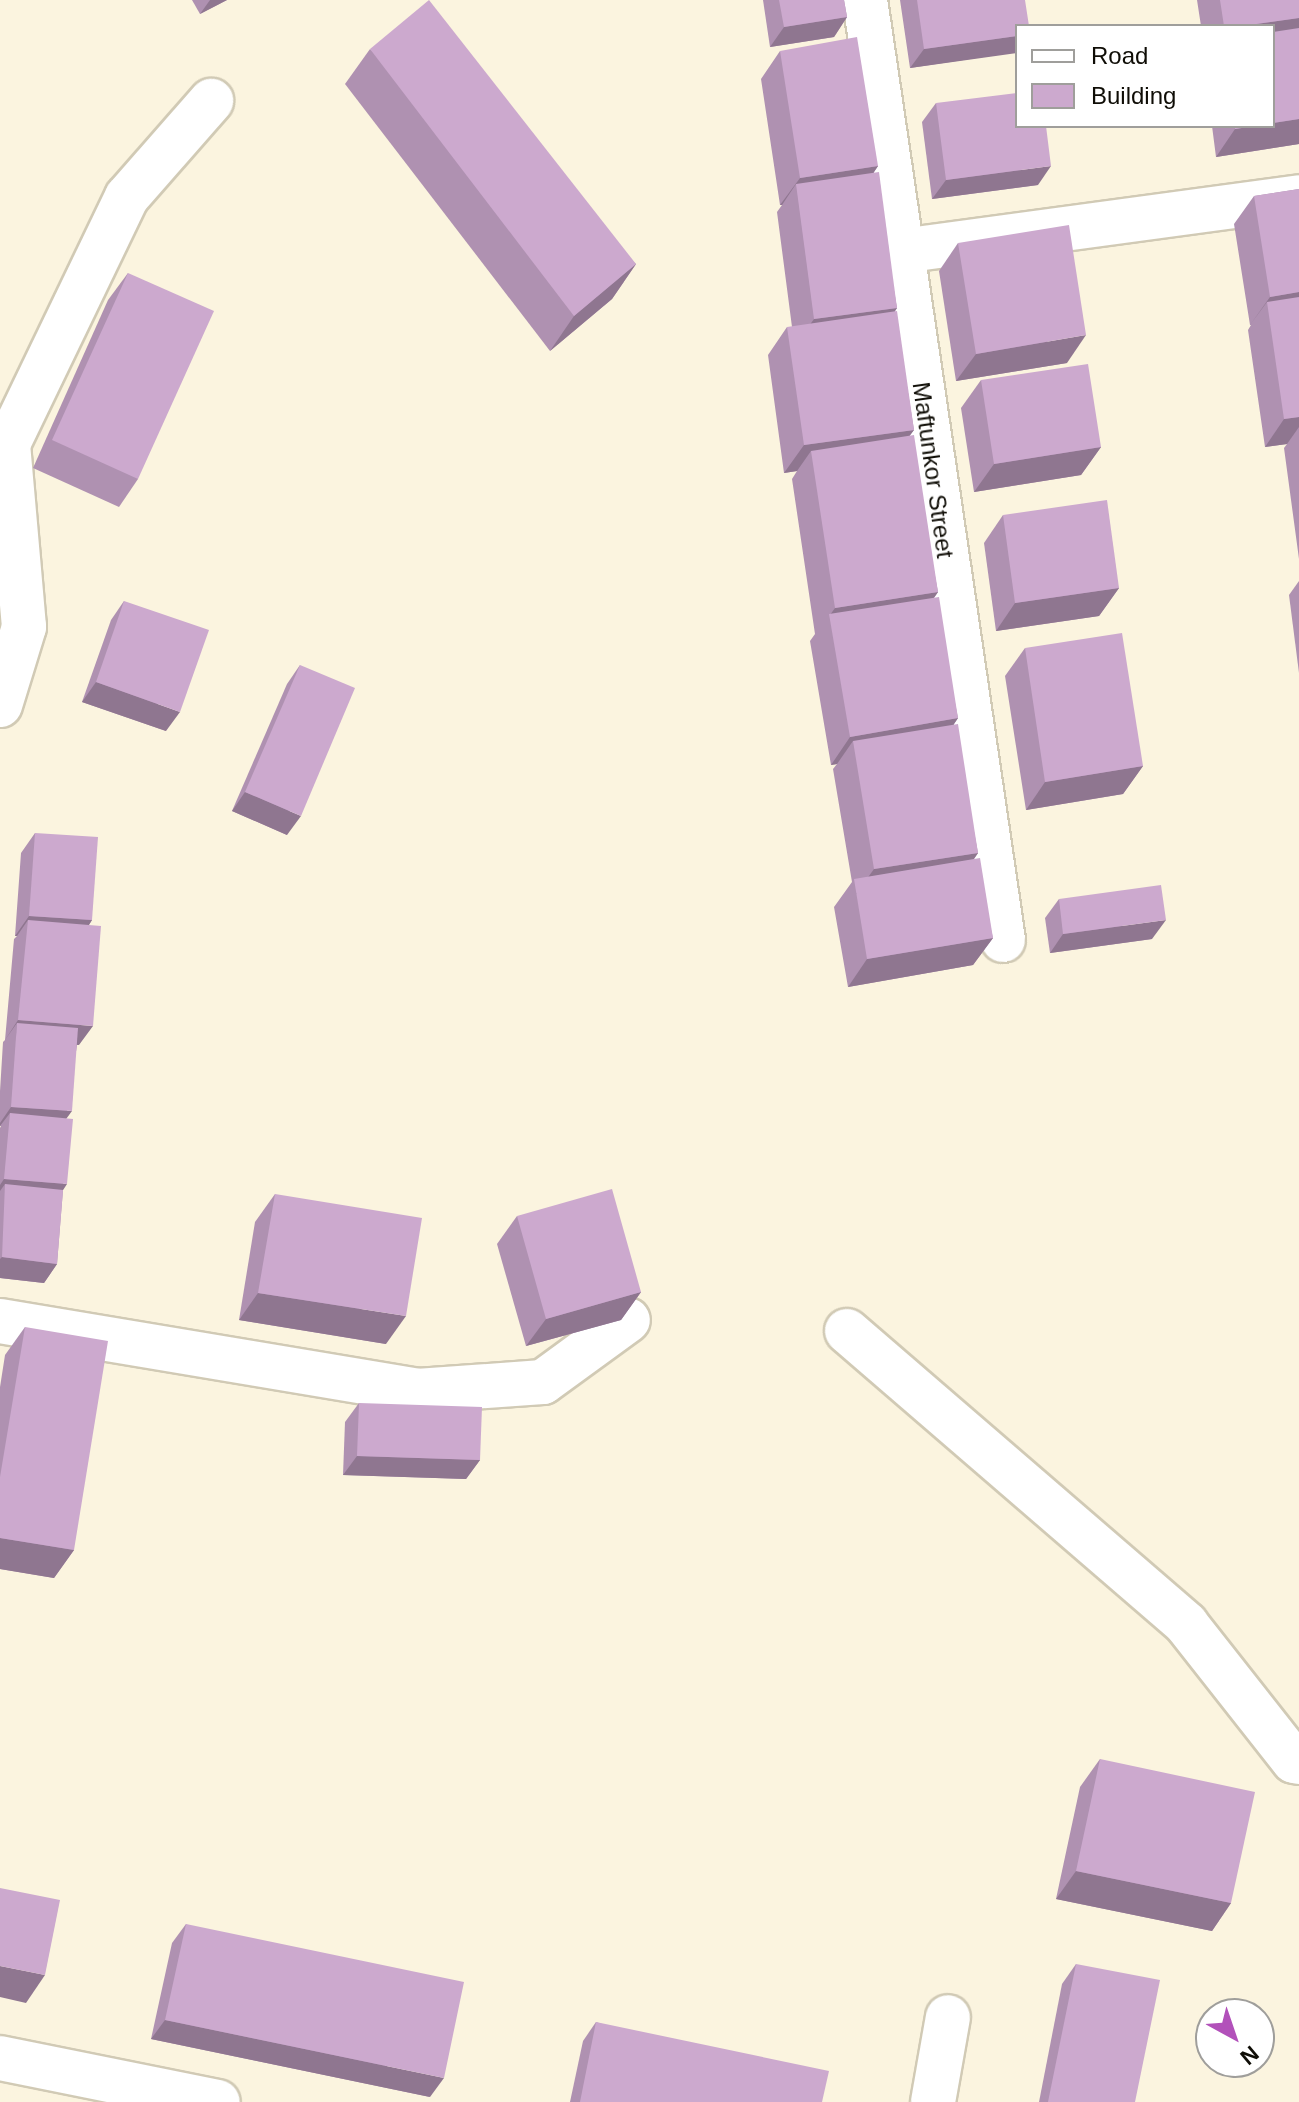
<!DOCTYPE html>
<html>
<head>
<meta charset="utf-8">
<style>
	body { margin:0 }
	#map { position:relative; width:1299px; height:2102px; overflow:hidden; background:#fbf4df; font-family:Helvetica,sans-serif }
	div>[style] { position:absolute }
	.roads { filter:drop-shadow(2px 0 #d1cab5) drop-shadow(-2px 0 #d1cab5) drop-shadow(0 2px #d1cab5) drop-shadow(0 -2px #d1cab5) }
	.minor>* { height:44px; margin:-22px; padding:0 22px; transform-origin:22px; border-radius:22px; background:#fff }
	.wall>* { inset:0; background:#af91b1 }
	.shaded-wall>* { inset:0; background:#8f7690 }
	.building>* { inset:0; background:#cca9ce }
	span { translate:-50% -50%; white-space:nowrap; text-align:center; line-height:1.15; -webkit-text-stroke:7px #fff; paint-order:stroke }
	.street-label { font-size:24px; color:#0f0d06 }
	.legend { position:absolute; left:1015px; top:24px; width:260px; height:104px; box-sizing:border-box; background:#fff; border:2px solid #9f9e9b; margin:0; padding:10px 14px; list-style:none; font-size:24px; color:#0f0d06 }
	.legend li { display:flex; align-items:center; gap:16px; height:40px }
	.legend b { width:40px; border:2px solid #9f9e9b }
	.north { position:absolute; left:1195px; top:1998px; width:80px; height:80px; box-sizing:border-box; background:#fff; border:2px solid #9f9e9b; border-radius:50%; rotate:140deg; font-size:22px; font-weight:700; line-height:32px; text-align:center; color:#0f0d06 }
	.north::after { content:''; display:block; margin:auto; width:28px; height:36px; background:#b251ba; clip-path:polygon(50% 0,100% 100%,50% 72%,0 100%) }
</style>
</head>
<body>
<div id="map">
	<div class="roads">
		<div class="minor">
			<i style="left:865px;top:0;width:950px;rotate:81.65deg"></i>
			<i style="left:901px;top:251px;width:402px;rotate:-7.7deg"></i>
			<i style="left:0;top:705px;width:82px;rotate:-72.9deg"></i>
			<i style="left:24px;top:627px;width:184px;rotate:-95deg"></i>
			<i style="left:8px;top:444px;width:274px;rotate:-64.3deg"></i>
			<i style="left:127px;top:197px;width:128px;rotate:-48.8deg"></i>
			<i style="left:0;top:1321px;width:423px;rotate:9.5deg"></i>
			<i style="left:417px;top:1391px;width:126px;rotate:-4.1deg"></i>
			<i style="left:543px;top:1382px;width:105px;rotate:-36.1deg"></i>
			<i style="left:847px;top:1331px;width:448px;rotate:40.8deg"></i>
			<i style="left:1186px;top:1624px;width:174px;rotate:51.8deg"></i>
			<i style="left:1294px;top:1761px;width:5px;rotate:11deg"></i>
			<i style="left:0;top:2058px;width:222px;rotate:11.4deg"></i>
			<i style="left:933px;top:2102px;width:86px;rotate:-80deg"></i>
		</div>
	</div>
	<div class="wall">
		<i style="clip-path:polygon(192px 0,227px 0,200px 14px)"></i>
		<i style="clip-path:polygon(763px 0,844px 0,847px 17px,834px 37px,770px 47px)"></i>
		<i style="clip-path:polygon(900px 0,1025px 0,1017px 26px,1017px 52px,910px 68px)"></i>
		<i style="clip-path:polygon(1197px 0,1299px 0,1299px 144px,1216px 157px,1212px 126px,1273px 126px,1273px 26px,1201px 26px)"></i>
		<i style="clip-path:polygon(370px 49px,636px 264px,612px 299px,550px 351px,345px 84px)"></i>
		<i style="clip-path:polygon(780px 51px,878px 166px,874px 172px,897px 308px,895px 311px,914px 430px,909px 436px,938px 592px,934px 598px,958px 718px,954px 724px,978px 853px,974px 859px,993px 938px,973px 965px,848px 987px,834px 907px,852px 882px,833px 769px,837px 764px,831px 765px,810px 641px,815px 634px,792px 479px,797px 471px,784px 473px,768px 355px,787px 327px,792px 327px,777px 212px,782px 205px,780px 205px,761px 79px)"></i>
		<i style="clip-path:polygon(936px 103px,1038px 185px,932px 199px,922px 122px)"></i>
		<i style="clip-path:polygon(1299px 189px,1299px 559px,1284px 448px,1287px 444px,1265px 447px,1248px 330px,1251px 325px,1250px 325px,1234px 224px,1254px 196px)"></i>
		<i style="clip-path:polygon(958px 243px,1067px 363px,956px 381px,939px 271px)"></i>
		<i style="clip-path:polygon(128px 273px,138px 479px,119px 507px,33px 468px,108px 300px)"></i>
		<i style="clip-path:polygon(981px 380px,1101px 447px,1081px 475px,974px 492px,961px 408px)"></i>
		<i style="clip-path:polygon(1003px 515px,1119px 588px,1099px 616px,996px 631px,984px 543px)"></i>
		<i style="clip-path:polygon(1299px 581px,1299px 673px,1289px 595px)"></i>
		<i style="clip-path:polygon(124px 601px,166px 731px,82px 702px,111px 620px)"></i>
		<i style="clip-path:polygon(1025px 648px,1143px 766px,1123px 794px,1026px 810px,1005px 676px)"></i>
		<i style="clip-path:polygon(300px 665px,287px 835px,232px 811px,287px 684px)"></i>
		<i style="clip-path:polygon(35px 833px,92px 920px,89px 925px,79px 1045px,77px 1045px,66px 1118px,63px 1190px,57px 1264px,44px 1283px,0 1278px,0 1128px,1px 1126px,0 1126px,0 1091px,3px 1042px,5px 1040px,14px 939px,17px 936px,15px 936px,21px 853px)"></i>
		<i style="clip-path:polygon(1059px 899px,1152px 939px,1050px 953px,1045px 918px)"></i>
		<i style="clip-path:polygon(275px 1194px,386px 1344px,239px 1320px,255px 1222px)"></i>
		<i style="clip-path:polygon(517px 1216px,641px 1292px,621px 1320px,526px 1346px,497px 1244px)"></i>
		<i style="clip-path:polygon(25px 1327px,74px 1550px,54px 1578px,0 1569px,0 1387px,5px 1355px)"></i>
		<i style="clip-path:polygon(359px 1403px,480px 1460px,466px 1479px,343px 1475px,345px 1422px)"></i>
		<i style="clip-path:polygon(1100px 1759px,1231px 1903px,1212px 1931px,1056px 1899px,1080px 1787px)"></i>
		<i style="clip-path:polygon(186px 1924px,430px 2097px,151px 2039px,172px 1943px)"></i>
		<i style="clip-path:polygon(1076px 1964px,1135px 2102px,1039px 2102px,1062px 1984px)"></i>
		<i style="clip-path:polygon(596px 2022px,822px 2102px,570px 2102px,583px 2041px)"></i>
	</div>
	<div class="shaded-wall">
		<i style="clip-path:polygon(210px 0,227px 0,200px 14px)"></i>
		<i style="clip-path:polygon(847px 17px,834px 37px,770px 47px,784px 27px)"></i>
		<i style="clip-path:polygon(1299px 18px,1299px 43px,1273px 46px,1273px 26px,1242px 26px)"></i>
		<i style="clip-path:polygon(1017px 36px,1017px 53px,910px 68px,924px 49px)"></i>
		<i style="clip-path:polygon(1299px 119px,1299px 144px,1216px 157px,1235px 129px,1255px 126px,1273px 126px,1273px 123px)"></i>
		<i style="clip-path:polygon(878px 166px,859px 194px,796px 184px,782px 205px,780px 205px,800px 178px)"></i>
		<i style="clip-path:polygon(1051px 166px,1038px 185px,932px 199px,946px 180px)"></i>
		<i style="clip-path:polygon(636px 264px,612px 299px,550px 351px,574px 316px)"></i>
		<i style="clip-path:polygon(1299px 292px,1299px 317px,1267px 302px,1250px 325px,1270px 297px)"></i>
		<i style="clip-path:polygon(897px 308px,878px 336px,794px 347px,814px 319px)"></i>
		<i style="clip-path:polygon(1086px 335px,1067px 363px,956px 381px,976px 354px)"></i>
		<i style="clip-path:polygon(1299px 417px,1299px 427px,1287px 444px,1265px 447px,1284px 419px)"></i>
		<i style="clip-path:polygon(914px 430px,894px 457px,811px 451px,797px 471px,784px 473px,804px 445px)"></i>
		<i style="clip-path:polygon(1101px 447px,1081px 475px,974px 492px,994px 464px)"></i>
		<i style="clip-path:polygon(1119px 588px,1099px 616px,996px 631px,1015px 603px)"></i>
		<i style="clip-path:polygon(938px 592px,918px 620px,830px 615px,835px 608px)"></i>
		<i style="clip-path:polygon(96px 682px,180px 712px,166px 731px,82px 702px)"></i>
		<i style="clip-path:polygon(958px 718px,939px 746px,853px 741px,837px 764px,831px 765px,850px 737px)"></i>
		<i style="clip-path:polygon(1143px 766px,1123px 794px,1026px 810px,1045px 782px)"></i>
		<i style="clip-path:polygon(245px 792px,301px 816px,287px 835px,232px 811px)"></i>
		<i style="clip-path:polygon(978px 853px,959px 880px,856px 894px,874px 869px)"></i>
		<i style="clip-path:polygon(29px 916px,92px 920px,79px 940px,28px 920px,17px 936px,15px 936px)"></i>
		<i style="clip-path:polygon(1166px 920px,1152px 939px,1050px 953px,1063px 934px)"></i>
		<i style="clip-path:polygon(993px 938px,973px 965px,848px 987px,867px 959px)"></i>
		<i style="clip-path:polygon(18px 1020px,93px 1026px,79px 1045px,16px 1040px,17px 1023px,5px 1040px)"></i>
		<i style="clip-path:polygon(11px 1107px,72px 1111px,58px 1130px,10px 1113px,0 1126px,0 1123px)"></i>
		<i style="clip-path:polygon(4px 1179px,67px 1184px,54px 1204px,5px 1184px,0 1191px,0 1185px)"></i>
		<i style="clip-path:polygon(2px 1257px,57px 1264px,44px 1283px,0 1278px,0 1259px)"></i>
		<i style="clip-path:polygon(641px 1292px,621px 1320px,526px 1346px,546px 1319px)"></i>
		<i style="clip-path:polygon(258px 1293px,406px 1316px,386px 1344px,239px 1320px)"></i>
		<i style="clip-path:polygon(357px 1456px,480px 1460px,466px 1479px,343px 1475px)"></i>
		<i style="clip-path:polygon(0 1538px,74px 1550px,54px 1578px,0 1569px)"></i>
		<i style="clip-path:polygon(1076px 1871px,1231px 1903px,1212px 1931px,1056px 1899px)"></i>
		<i style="clip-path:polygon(0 1966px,45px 1975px,26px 2003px,0 1997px)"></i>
		<i style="clip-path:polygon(165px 2020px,444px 2078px,430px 2097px,151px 2039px)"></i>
	</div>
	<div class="building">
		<i style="clip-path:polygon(429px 0,636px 264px,574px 316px,370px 49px)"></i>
		<i style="clip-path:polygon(779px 0,844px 0,847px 17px,784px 27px)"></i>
		<i style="clip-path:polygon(917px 0,1025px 0,1029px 26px,1017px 26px,1017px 36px,924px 49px)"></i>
		<i style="clip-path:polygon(1220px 0,1299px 0,1299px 18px,1242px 26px,1224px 26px)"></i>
		<i style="clip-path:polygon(1299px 28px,1299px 119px,1273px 123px,1273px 32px)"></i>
		<i style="clip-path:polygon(857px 37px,878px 166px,800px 178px,780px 51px)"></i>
		<i style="clip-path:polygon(1017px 93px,1017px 126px,1046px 126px,1051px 166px,946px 180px,936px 103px)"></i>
		<i style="clip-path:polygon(1235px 126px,1255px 126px,1235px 129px)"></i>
		<i style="clip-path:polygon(879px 172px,897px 308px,814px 319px,796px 184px)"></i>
		<i style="clip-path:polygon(1299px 189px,1299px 292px,1270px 297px,1254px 196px)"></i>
		<i style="clip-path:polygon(1069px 225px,1086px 335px,976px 354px,958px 243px)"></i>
		<i style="clip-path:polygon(128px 273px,214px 311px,138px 479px,52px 440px)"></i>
		<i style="clip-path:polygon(1299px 297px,1299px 417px,1284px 419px,1267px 302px)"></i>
		<i style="clip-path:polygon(897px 311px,914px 430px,804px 445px,787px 327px)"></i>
		<i style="clip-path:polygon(1088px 364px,1101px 447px,994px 464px,981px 380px)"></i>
		<i style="clip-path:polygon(914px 435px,938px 592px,835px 608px,811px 451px)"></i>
		<i style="clip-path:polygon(1107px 500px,1119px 588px,1015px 603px,1003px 515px)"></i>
		<i style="clip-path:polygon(939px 597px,958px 718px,850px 737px,829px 614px)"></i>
		<i style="clip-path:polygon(124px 601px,209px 630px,180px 712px,96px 682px)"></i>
		<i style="clip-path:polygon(1122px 633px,1143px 766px,1045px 782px,1025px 648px)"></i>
		<i style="clip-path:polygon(300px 665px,355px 688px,301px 816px,245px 792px)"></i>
		<i style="clip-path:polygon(958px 724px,978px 853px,874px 869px,853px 741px)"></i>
		<i style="clip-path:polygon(35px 833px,98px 837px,92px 920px,29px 916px)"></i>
		<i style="clip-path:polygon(980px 858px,993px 938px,867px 959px,854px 879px)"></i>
		<i style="clip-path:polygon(1161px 885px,1166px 920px,1063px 934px,1059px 899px)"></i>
		<i style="clip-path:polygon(28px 920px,101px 926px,93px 1026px,18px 1020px)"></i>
		<i style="clip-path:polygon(17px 1023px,78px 1028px,72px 1111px,11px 1107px)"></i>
		<i style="clip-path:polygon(10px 1113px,73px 1119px,67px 1184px,4px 1179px)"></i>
		<i style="clip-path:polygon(5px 1184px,63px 1190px,57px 1264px,2px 1257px)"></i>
		<i style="clip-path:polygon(612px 1189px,641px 1292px,546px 1319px,517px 1216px)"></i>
		<i style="clip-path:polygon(275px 1194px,422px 1218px,406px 1316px,258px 1293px)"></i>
		<i style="clip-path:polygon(25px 1327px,108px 1341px,74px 1550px,0 1538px,0 1477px)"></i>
		<i style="clip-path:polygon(359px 1403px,482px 1407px,480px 1460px,357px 1456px)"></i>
		<i style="clip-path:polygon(1100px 1759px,1255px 1792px,1231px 1903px,1076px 1871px)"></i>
		<i style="clip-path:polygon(0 1888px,60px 1900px,45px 1975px,0 1966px)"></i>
		<i style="clip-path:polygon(186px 1924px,464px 1982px,444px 2078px,165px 2020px)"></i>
		<i style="clip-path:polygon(1076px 1964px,1160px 1980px,1135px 2102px,1048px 2102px)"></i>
		<i style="clip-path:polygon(596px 2022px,829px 2071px,822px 2102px,580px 2102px)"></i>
	</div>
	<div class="street-label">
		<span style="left:933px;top:470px;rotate:82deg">Maftunkor Street</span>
	</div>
	<ul class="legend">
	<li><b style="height:10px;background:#fff"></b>Road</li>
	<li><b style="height:22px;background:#cca9ce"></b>Building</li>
	</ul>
	<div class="north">N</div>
</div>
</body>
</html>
